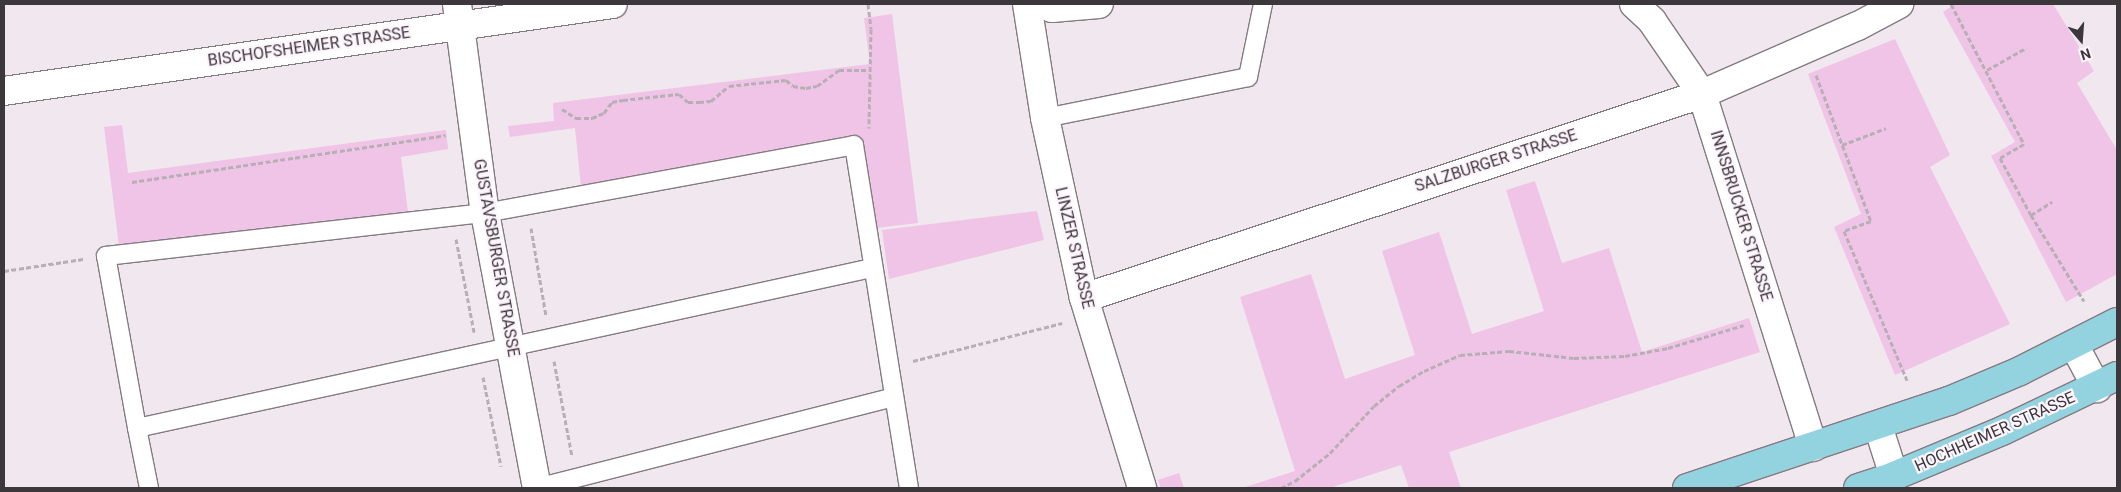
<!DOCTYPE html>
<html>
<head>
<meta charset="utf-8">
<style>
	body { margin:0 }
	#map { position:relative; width:2121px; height:492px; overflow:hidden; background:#f1e7ee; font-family:Roboto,sans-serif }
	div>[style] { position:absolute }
	.green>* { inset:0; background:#f0c4e6 }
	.path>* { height:3px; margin-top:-1.5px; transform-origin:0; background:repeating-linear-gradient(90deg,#b7afb5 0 5px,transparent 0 7.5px) }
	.roads { filter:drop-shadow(1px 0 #847b81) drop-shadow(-1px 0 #847b81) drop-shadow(0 1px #847b81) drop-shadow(0 -1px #847b81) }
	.service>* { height:18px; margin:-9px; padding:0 9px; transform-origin:9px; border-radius:9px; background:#fff }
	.minor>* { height:28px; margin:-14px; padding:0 14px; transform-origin:14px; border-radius:14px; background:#fff }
	.primary>* { height:28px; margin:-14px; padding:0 14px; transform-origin:14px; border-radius:14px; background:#93d3e0 }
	span { translate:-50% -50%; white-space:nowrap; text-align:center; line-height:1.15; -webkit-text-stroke:4.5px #fef4fc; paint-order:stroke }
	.street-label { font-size:16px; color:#3b373a }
	.frame { position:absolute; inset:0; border:5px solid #3b373a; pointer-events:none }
	.north { position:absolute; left:2056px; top:15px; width:50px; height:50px; -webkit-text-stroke:4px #fef4fc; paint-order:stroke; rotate:162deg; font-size:14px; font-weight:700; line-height:20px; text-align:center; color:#3b373a }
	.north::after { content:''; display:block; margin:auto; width:18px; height:22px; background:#3b373a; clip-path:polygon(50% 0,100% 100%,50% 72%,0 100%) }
</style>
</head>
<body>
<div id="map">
	<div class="green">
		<i style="clip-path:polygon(1955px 4px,2053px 4px,2094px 71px,2077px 83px,2117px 150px,2117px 274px,2066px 302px,1991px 156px,2015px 142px,1943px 12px)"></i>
		<i style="clip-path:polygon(892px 14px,918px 223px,868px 229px,856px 140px,705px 164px,581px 187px,575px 128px,510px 137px,508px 126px,554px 121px,553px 103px,870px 64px,864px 18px)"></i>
		<i style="clip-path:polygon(1895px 39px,1950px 155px,1930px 167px,2010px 324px,1895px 375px,1834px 227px,1861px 214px,1808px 74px)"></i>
		<i style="clip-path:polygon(122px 125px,128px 173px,446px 130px,448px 149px,401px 157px,408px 212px,119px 246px,104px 127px)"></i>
		<i style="clip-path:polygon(1535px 181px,1562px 263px,1609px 248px,1642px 352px,1749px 318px,1760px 352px,1449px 452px,1461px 488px,1409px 488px,1401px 465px,1330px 488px,1242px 488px,1295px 471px,1240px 297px,1311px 274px,1345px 379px,1415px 355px,1382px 251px,1439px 232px,1472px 334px,1544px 311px,1506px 190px)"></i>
		<i style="clip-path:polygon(1037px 211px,1044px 240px,889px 279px,882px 230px)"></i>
		<i style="clip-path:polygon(1179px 473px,1184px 488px,1161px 488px,1158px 480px)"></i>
	</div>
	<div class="path">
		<i style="left:868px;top:4px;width:25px;rotate:83deg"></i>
		<i style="left:871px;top:29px;width:99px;rotate:91.2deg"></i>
		<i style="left:1951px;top:4px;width:158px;rotate:62.5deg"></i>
		<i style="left:2024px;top:144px;width:28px;rotate:150deg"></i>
		<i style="left:2000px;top:158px;width:65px;rotate:61.5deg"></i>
		<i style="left:2031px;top:215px;width:101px;rotate:58.4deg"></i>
		<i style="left:1987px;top:70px;width:45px;rotate:-29.4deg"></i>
		<i style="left:1816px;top:75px;width:156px;rotate:69.4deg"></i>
		<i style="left:1871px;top:221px;width:29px;rotate:160deg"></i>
		<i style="left:1844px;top:231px;width:162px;rotate:67.1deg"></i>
		<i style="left:562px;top:109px;width:17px;rotate:33deg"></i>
		<i style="left:576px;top:118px;width:16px"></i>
		<i style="left:592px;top:118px;width:13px;rotate:-23deg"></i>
		<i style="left:604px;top:113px;width:14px;rotate:-54deg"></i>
		<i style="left:612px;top:102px;width:11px;rotate:-10deg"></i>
		<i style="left:623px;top:100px;width:56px;rotate:-6.1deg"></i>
		<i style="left:679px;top:94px;width:12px;rotate:42deg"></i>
		<i style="left:688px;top:102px;width:11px"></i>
		<i style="left:699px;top:102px;width:12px;rotate:-5deg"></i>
		<i style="left:711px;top:101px;width:23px;rotate:-40deg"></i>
		<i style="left:729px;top:86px;width:57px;rotate:-6deg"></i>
		<i style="left:786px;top:80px;width:9px;rotate:41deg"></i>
		<i style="left:793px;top:86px;width:13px;rotate:9deg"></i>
		<i style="left:806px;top:88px;width:11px;rotate:-10deg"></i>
		<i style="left:817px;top:86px;width:27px;rotate:-36deg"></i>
		<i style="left:839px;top:70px;width:32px"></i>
		<i style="left:1842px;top:145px;width:47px;rotate:-21.1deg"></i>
		<i style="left:132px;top:182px;width:317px;rotate:-8.5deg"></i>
		<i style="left:2031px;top:215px;width:25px;rotate:-32deg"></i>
		<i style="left:531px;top:228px;width:89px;rotate:80.3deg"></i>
		<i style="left:456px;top:239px;width:95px;rotate:79deg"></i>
		<i style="left:4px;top:271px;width:80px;rotate:-8.6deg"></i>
		<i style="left:554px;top:361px;width:97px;rotate:79.3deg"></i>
		<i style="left:913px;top:361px;width:154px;rotate:-14.3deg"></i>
		<i style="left:483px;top:377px;width:91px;rotate:78.6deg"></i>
		<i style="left:1281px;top:488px;width:16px;rotate:-27deg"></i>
		<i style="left:1295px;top:481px;width:45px;rotate:-38.7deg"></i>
		<i style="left:1330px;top:453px;width:64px;rotate:-46.9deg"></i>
		<i style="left:1374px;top:406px;width:32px;rotate:-39deg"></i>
		<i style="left:1399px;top:386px;width:29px;rotate:-31deg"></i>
		<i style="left:1424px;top:371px;width:39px;rotate:-24deg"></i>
		<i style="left:1460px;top:355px;width:49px;rotate:-4.7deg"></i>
		<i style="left:1509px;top:351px;width:65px;rotate:6.1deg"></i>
		<i style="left:1574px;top:358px;width:51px;rotate:-2.2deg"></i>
		<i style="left:1625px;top:356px;width:44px;rotate:-10.5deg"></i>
		<i style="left:1668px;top:348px;width:79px;rotate:-16.8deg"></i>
	</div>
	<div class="roads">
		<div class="service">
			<i style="left:1045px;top:118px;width:207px;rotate:-11.4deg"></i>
			<i style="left:1248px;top:77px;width:75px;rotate:-78.4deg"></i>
			<i style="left:137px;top:428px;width:175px;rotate:-100.2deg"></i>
			<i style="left:106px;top:256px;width:381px;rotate:-6.5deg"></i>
			<i style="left:485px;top:213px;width:375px;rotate:-10.4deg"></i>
			<i style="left:854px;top:145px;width:347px;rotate:80.9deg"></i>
			<i style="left:149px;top:488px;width:61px;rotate:-101.3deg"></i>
			<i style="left:137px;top:428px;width:752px;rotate:-12.28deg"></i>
			<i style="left:537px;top:488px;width:368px;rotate:-14.3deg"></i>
		</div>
		<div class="minor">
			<i style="left:457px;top:4px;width:211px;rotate:82.4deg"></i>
			<i style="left:485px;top:213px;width:280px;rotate:79.3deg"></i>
			<i style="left:1027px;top:4px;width:115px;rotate:81deg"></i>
			<i style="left:1045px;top:118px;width:184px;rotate:77.8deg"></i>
			<i style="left:1084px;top:298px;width:199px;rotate:73deg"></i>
			<i style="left:1040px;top:4px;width:13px;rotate:18deg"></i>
			<i style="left:1052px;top:8px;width:47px;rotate:-4.9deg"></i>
			<i style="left:1634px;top:4px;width:25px;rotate:43deg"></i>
			<i style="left:1652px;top:21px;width:88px;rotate:55.6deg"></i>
			<i style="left:1702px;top:94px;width:370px;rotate:72.5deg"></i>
			<i style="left:4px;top:91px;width:615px;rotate:-8.13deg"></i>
			<i style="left:1084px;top:298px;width:651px;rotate:-18.27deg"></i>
			<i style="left:1702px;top:94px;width:170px;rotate:-23.6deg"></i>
			<i style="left:1858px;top:26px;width:47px;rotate:-28.2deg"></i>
			<i style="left:2074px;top:345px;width:49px;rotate:61.9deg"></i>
			<i style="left:1878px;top:426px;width:52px;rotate:72.3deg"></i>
		</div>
		<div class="primary">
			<i style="left:1687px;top:488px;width:276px;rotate:-18.4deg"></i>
			<i style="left:1949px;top:401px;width:77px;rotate:-22.9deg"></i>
			<i style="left:2020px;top:371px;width:109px;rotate:-26.8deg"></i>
			<i style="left:1858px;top:488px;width:38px;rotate:-18deg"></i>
			<i style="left:1894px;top:476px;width:117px;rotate:-22.6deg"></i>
			<i style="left:2002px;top:431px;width:127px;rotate:-25.6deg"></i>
		</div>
	</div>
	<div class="street-label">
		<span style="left:309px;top:47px;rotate:-8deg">BISCHOFSHEIMER STRASSE</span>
		<span style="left:1496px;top:161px;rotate:-18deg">SALZBURGER STRASSE</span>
		<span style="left:1741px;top:216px;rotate:73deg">INNSBRUCKER STRASSE</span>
		<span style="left:1074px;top:248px;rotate:77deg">LINZER STRASSE</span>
		<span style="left:496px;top:258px;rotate:80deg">GUSTAVSBURGER STRASSE</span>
		<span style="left:1995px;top:432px;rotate:-24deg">HOCHHEIMER STRASSE</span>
	</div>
	<div class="frame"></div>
	<div class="north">N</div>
</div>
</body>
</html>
